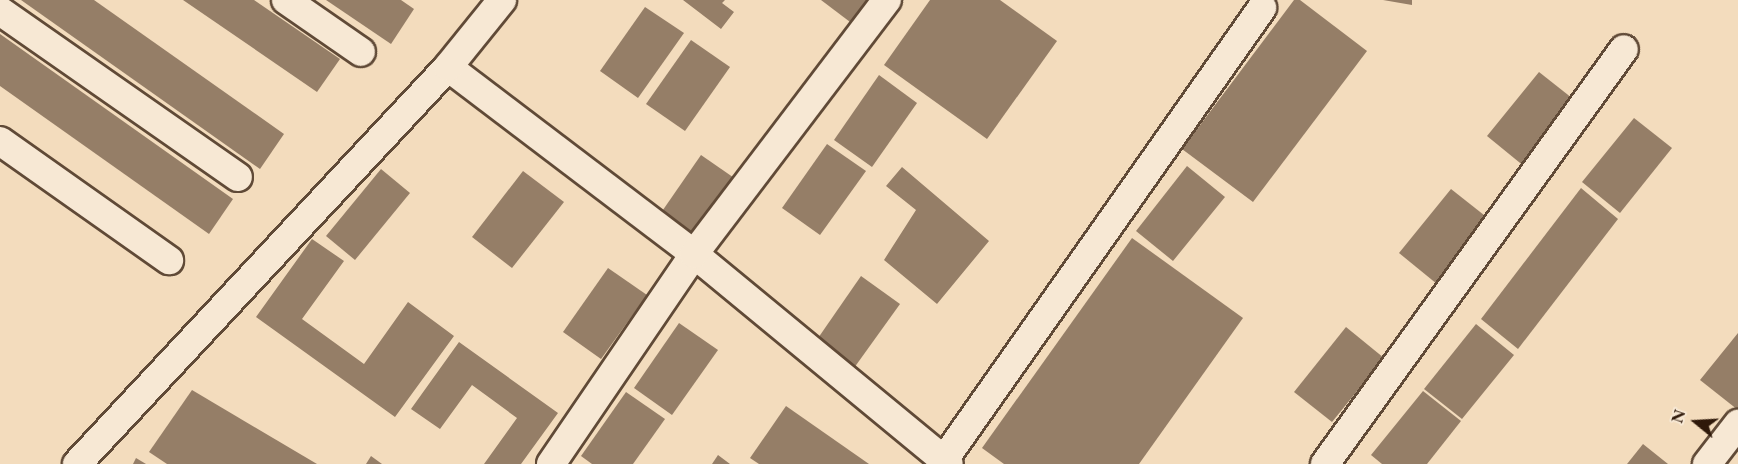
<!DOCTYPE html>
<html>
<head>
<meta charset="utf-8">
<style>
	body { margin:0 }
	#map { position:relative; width:1738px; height:464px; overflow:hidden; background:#f3dcbd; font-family:"EB Garamond",serif }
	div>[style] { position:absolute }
	.building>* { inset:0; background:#957e67 }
	.roads { filter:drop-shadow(2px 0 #604a37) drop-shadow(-2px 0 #604a37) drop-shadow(0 2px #604a37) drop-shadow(0 -2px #604a37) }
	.minor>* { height:28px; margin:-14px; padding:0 14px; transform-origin:14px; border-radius:14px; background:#f7e8d4 }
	span { translate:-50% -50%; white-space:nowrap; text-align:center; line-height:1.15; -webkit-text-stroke:4.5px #f7e8d4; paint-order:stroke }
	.north { position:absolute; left:1666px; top:392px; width:60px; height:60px; -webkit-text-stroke:4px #f7e8d4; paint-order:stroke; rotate:288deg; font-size:16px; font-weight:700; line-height:24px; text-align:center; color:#2f190a }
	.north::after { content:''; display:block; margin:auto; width:21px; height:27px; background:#2f190a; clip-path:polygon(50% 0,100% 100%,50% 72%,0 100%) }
</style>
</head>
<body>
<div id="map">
	<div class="building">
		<i style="clip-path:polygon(21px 0,94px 0,284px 134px,260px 169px)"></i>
		<i style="clip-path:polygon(183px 0,254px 0,340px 59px,317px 92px)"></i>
		<i style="clip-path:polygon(326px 0,401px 0,414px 9px,391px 44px)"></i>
		<i style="clip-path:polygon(683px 0,725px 0,722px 3px,734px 12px,721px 29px)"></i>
		<i style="clip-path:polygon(821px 0,879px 0,858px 28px)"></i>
		<i style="clip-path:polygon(930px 0,1000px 0,1057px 41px,987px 139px,884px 65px)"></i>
		<i style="clip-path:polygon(1294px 0,1300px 0,1367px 51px,1253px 202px,1182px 149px)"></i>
		<i style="clip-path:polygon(1383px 0,1412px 0,1412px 5px)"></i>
		<i style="clip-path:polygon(645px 7px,684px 33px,638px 98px,600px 71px)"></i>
		<i style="clip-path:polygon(0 34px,233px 199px,209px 234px,0 86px)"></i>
		<i style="clip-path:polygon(691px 40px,730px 67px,685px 131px,646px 104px)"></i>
		<i style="clip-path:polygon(1539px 72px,1577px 102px,1525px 167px,1487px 136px)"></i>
		<i style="clip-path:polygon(879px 75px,917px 103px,872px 167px,834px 140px)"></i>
		<i style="clip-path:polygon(1634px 118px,1672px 148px,1620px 213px,1582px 182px)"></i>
		<i style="clip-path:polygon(827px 144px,866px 171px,820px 235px,782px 208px)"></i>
		<i style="clip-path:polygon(701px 155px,740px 182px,694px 247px,656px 220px)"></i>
		<i style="clip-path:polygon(1187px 166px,1225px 197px,1173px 261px,1136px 231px)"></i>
		<i style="clip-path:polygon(902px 167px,989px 241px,937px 304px,884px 260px,916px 210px,886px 186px)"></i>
		<i style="clip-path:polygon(381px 169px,410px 193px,355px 260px,326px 236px)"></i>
		<i style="clip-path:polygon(523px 171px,564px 202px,512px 268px,472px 237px)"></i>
		<i style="clip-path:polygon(1581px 188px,1618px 219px,1518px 349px,1481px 319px)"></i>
		<i style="clip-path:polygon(1451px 189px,1489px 219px,1437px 284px,1399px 253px)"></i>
		<i style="clip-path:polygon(1132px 238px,1243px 318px,1139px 464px,1004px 464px,982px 448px)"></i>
		<i style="clip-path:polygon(312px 239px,344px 261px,302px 319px,364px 364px,408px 302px,454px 336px,395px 417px,256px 317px)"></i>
		<i style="clip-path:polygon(608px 268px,647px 295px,601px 359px,563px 332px)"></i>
		<i style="clip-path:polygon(861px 276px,900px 304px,854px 368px,816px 341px)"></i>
		<i style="clip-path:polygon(679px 323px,718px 350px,672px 415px,634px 388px)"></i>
		<i style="clip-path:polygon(1476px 324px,1514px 355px,1462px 419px,1424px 389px)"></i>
		<i style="clip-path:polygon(1346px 327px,1384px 358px,1332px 422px,1294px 392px)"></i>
		<i style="clip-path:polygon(1738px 333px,1738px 410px,1700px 380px)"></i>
		<i style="clip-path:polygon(459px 342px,558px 413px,521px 464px,484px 464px,517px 418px,472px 385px,440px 429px,411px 409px)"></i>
		<i style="clip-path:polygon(192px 390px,317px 464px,167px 464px,149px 452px)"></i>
		<i style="clip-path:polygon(1423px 391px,1461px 421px,1427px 464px,1382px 464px,1371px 455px)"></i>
		<i style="clip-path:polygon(626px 392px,665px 419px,633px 464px,592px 464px,581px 456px)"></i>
		<i style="clip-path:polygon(786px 406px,869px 464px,759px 464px,750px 458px)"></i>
		<i style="clip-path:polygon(1643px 444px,1668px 464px,1627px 464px)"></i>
		<i style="clip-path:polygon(718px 455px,730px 464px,712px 464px)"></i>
		<i style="clip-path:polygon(371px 456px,382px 464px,366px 464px)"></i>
		<i style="clip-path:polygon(136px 458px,146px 464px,133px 464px)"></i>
	</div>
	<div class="roads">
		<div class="minor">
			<i style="left:286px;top:0;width:91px;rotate:34.7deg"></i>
			<i style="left:0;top:11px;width:290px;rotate:34.9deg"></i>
			<i style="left:448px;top:67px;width:309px;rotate:37.2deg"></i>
			<i style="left:694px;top:254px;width:330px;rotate:39.5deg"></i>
			<i style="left:0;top:141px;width:207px;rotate:35.2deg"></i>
			<i style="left:77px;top:464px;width:543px;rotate:-46.94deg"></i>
			<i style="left:448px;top:67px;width:86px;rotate:-51.1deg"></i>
			<i style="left:551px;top:464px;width:254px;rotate:-55.7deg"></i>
			<i style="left:694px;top:254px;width:319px;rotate:-52.8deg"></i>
			<i style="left:941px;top:464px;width:558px;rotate:-54.86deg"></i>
			<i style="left:1325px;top:464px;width:511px;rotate:-54.23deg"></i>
			<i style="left:1707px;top:464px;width:51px;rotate:-52.2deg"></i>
		</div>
	</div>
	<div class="north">N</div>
</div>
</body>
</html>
